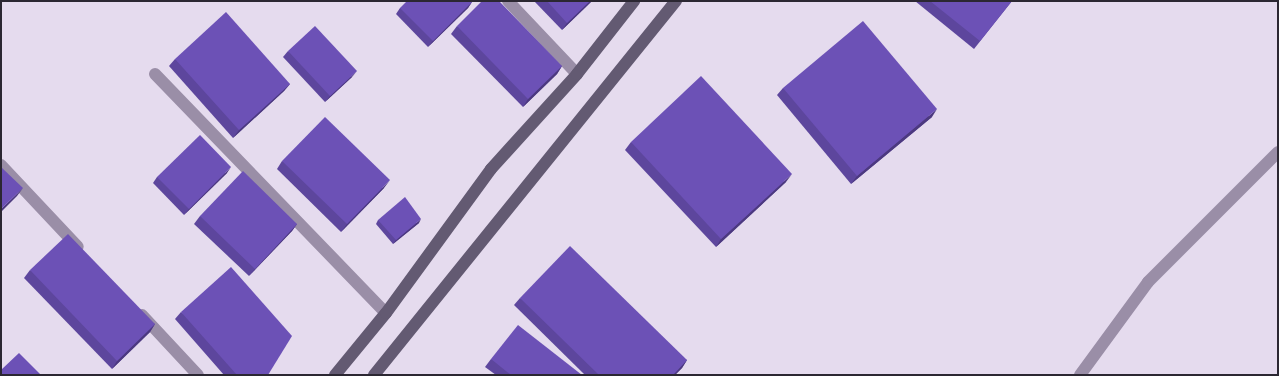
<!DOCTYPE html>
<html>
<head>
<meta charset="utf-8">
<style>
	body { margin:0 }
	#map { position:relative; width:1279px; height:376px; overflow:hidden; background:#e5dbee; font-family:"Nunito Sans",sans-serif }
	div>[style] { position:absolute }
	.minor>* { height:12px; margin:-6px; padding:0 6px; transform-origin:6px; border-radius:6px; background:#9a8ea7 }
	.major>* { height:12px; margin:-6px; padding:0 6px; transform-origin:6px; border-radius:6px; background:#635a72 }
	.wall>* { inset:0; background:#5d469d }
	.shaded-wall>* { inset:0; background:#4c397f }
	.building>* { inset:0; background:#6c51b6 }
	span { translate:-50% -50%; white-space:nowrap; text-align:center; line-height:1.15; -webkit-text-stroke:5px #efe6f6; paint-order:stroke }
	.frame { position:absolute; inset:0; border:2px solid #2b2732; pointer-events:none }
</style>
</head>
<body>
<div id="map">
	<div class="minor">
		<i style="left:508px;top:1px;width:100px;rotate:46.6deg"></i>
		<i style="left:155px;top:74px;width:332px;rotate:46deg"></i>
		<i style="left:1px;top:165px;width:112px;rotate:46.8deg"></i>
		<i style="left:142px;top:315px;width:82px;rotate:47deg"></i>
		<i style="left:1080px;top:375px;width:115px;rotate:-53.8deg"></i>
		<i style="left:1148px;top:282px;width:184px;rotate:-45deg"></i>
	</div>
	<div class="major">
		<i style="left:335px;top:375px;width:80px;rotate:-50.6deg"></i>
		<i style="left:386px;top:313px;width:178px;rotate:-53.9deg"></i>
		<i style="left:491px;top:169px;width:128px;rotate:-47.8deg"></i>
		<i style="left:577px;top:74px;width:93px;rotate:-52deg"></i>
		<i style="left:374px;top:375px;width:481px;rotate:-51.1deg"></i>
	</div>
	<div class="wall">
		<i style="clip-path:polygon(534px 1px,592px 1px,562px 30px)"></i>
		<i style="clip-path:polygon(915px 1px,1012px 1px,974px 49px)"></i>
		<i style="clip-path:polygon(472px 2px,468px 8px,428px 47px,396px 14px,400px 8px)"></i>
		<i style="clip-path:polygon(457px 26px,562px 66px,557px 74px,523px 107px,451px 34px)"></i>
		<i style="clip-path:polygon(288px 51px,352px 77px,325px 102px,283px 57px)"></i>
		<i style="clip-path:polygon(175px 59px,290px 84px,284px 91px,233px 138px,169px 66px)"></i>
		<i style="clip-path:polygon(783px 88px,932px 117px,851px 184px,777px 95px)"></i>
		<i style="clip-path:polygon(631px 142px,786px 182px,716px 247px,625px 150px)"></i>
		<i style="clip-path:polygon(282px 161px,384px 188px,341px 232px,277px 169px)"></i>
		<i style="clip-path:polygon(227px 173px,184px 215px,153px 183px,157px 177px)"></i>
		<i style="clip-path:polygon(200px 216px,297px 224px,292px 231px,249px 276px,194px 224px)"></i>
		<i style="clip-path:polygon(378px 220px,419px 223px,393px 244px,376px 224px)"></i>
		<i style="clip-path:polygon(30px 270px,155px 324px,150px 332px,112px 369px,24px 278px)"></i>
		<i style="clip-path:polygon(520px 298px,687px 360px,682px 368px,675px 375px,585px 375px,514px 305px)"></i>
		<i style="clip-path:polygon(181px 312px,268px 375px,224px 375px,175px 319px)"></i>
		<i style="clip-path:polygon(491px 359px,582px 375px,496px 375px,485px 367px)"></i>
	</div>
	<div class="shaded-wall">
		<i style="clip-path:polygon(590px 1px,592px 1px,562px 30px,567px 23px)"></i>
		<i style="clip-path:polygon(472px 2px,468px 8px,428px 47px,433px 41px)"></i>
		<i style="clip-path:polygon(562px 66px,557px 74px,523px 107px,528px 99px)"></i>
		<i style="clip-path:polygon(357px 71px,352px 77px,325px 102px,330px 96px)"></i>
		<i style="clip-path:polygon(290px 84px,284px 91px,233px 138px,239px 130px)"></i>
		<i style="clip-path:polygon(937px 109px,932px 117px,851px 184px,857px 176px)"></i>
		<i style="clip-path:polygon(231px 167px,227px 173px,184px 215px,189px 209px)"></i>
		<i style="clip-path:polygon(792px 174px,786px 182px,716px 247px,721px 239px)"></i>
		<i style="clip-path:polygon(390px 180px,384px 188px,341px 232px,347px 224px)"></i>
		<i style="clip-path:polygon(23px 188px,17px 196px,1px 212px,1px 209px)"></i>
		<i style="clip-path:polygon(421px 219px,419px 223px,393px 244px,396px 240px)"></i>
		<i style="clip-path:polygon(297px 224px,292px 231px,249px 276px,255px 269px)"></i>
		<i style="clip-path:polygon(155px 324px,150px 332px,112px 369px,117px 361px)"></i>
		<i style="clip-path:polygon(687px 360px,682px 368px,675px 375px,673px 375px)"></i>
	</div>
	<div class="building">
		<i style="clip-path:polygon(407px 1px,471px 1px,472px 2px,433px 41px,400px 8px)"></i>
		<i style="clip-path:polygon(482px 1px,499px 1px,562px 66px,528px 99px,457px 26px)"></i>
		<i style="clip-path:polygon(547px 1px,590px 1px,567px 23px)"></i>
		<i style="clip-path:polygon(930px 1px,1012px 1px,980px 41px)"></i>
		<i style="clip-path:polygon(226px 12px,290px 84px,239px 130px,175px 59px)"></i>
		<i style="clip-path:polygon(863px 21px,937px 109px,857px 176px,783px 88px)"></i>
		<i style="clip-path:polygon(315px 26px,357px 71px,330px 96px,288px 51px)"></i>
		<i style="clip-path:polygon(701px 76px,792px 174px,721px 239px,631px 142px)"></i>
		<i style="clip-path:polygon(325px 117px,390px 180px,347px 224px,282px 161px)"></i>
		<i style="clip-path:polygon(200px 135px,231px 167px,189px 209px,157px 177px)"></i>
		<i style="clip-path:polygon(1px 167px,23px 188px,1px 209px)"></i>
		<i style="clip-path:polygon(243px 171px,297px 224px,255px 269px,200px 216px)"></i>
		<i style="clip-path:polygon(405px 197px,421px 219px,396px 240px,378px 220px)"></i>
		<i style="clip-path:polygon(68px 234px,155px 324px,117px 361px,30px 270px)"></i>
		<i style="clip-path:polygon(570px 246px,687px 360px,673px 375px,599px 375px,520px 298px)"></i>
		<i style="clip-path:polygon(231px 267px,292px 336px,268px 375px,237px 375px,181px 312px)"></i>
		<i style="clip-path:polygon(518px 325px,582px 375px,511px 375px,491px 359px)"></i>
		<i style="clip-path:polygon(19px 353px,41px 375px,1px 375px,1px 370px)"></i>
	</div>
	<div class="frame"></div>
</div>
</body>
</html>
